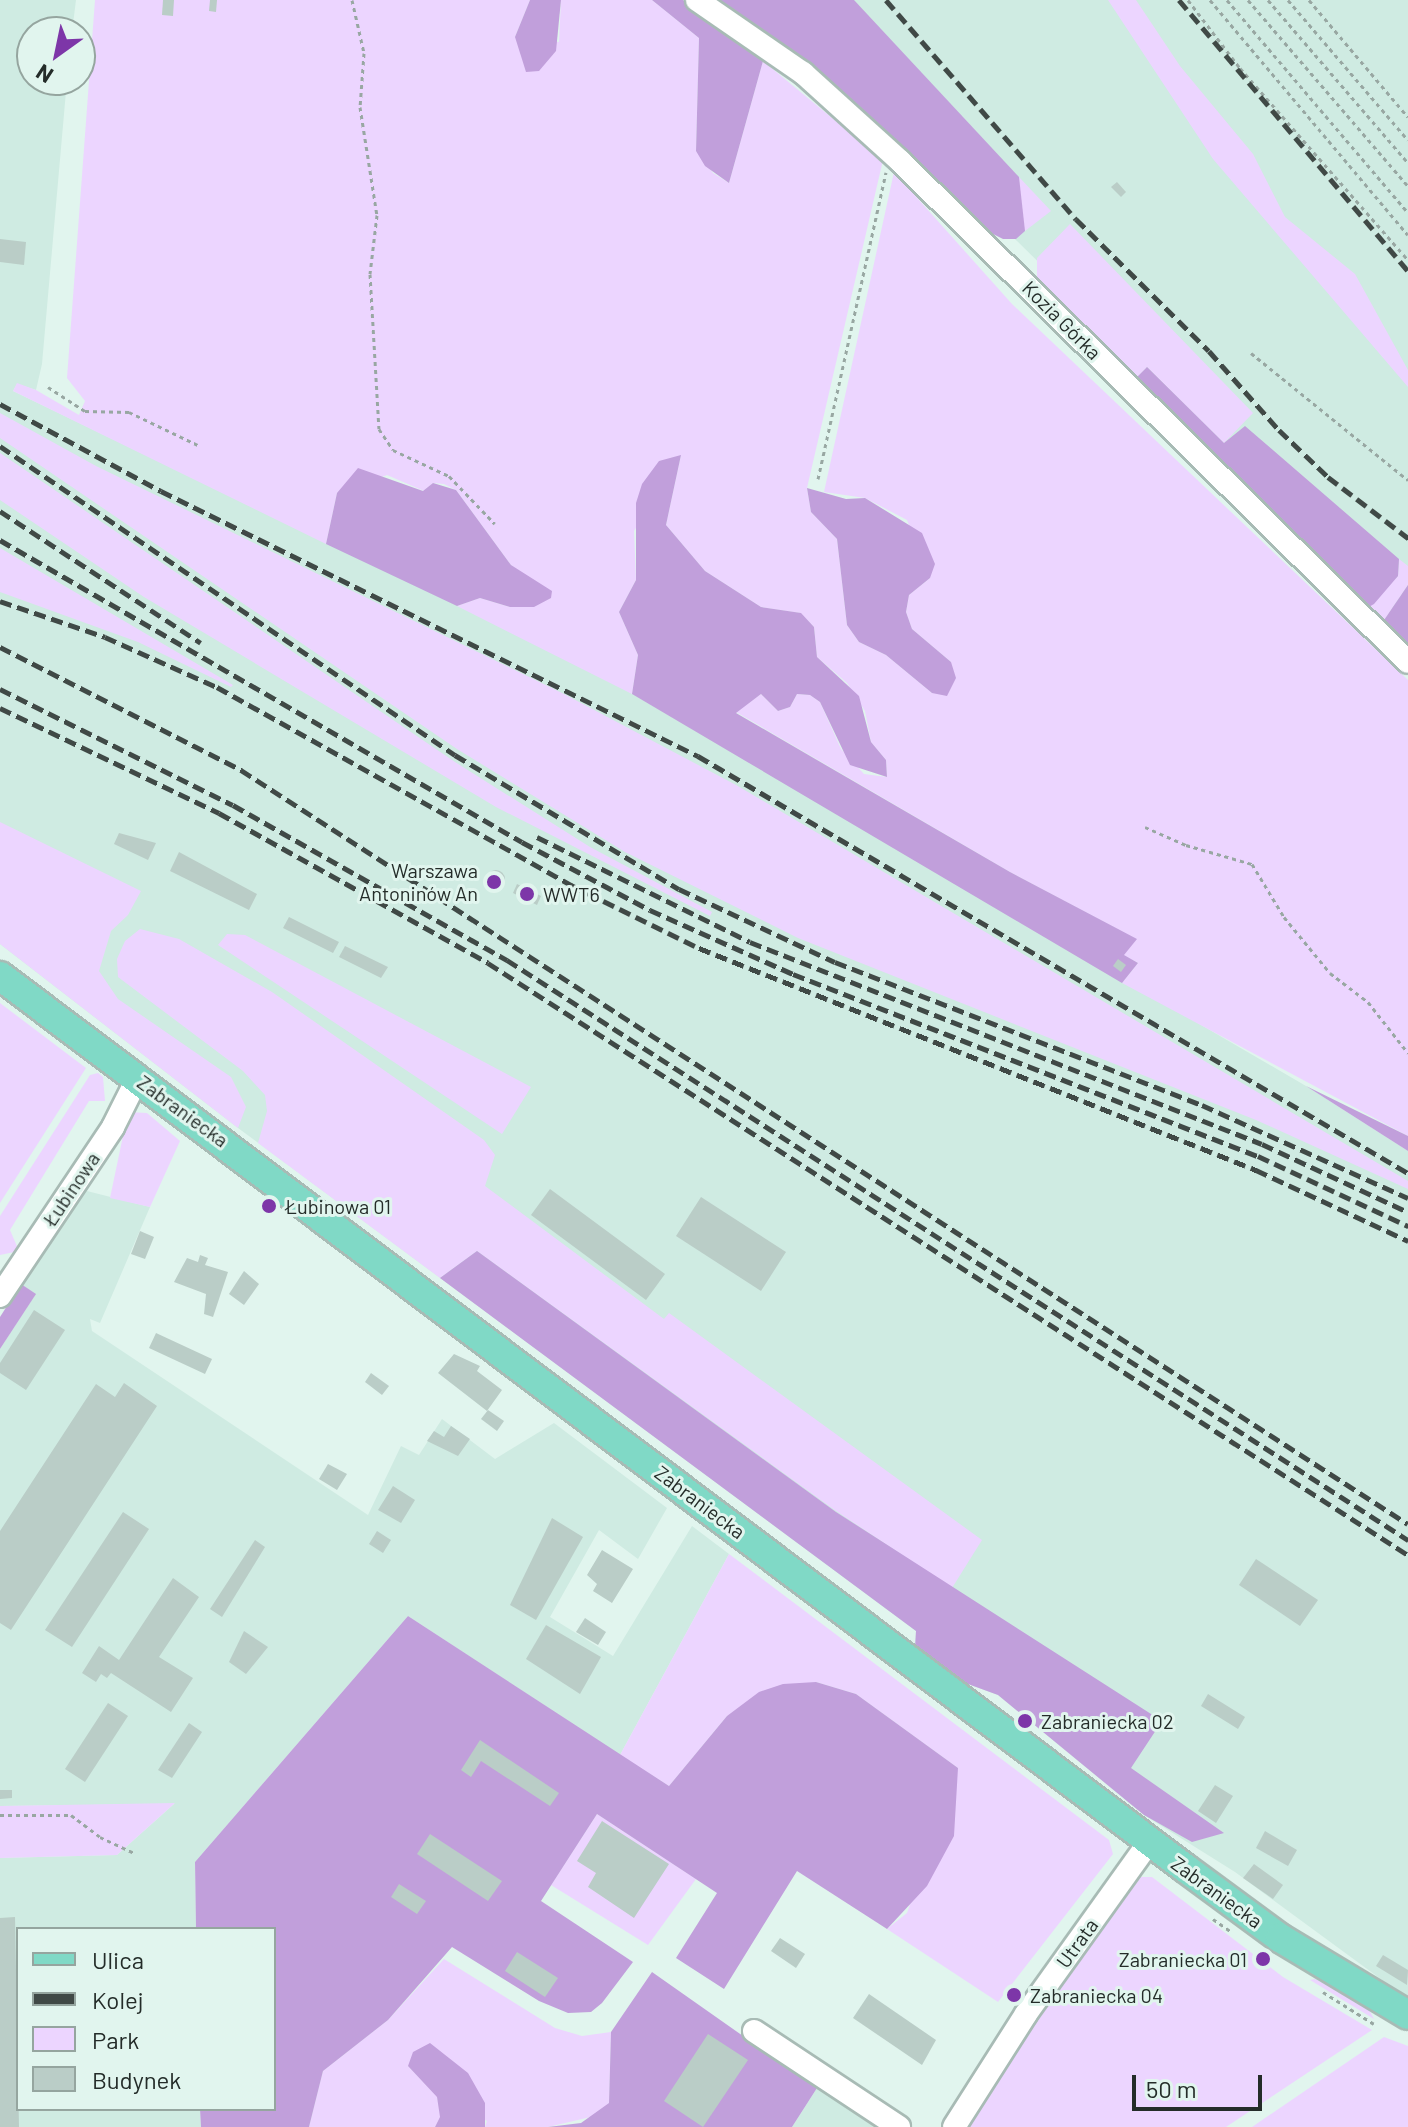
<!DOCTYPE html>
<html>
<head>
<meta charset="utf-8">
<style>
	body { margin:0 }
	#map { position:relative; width:1408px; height:2127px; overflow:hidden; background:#e1f5ee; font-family:Barlow,sans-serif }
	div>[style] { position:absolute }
	.built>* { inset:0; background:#cfebe2 }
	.green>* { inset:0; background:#ecd5ff }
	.forest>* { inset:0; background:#c19fdb }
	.building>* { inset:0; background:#bacdc7 }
	.round { border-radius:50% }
	.path>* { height:3px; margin-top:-1.5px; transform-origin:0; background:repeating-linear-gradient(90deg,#98a7a2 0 4px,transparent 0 8px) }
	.roads { filter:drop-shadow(2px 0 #a8bbb5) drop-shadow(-2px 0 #a8bbb5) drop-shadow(0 2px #a8bbb5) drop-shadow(0 -2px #a8bbb5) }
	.minor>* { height:22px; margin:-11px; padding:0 11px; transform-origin:11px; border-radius:11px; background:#fff }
	.major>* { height:28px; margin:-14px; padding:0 14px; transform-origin:14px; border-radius:14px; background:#80d9c6 }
	.rail>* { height:5px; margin-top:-2.5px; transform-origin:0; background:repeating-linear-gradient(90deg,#404946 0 12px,transparent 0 18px) }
	.dots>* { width:22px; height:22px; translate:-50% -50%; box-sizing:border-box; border:4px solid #e1f5ee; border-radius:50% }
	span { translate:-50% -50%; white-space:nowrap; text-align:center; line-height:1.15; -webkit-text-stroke:6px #e1f5ee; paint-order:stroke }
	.street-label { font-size:20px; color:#242c29 }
	.poi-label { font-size:20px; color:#242c29 }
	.right { translate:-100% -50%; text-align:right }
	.left { translate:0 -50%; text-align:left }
	.legend { position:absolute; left:16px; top:1927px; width:260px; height:184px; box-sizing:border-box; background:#e1f5ee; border:2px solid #95a59f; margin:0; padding:10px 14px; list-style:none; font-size:24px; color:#242c29 }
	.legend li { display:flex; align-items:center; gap:16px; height:40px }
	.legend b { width:40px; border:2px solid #95a59f }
	.north { position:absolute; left:16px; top:16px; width:80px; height:80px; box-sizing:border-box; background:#e1f5ee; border:2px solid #95a59f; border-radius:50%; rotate:213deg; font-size:22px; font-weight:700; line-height:32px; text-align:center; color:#242c29 }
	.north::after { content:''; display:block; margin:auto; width:28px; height:36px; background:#7d36a8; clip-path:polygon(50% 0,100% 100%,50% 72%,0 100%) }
	.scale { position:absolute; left:1132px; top:2075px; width:130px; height:36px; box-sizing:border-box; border:4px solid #242c29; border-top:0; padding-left:10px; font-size:24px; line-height:28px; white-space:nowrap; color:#242c29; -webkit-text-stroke:6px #e1f5ee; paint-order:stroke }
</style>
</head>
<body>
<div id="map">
	<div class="built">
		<i style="clip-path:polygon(0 0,76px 0,72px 32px,32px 32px,32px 80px,67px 80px,42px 364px,36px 390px,17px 384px,13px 391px,593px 671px,1306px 1086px,1408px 1151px,1408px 1999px,1235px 1872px,1144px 1815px,998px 1695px,957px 1680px,915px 1648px,916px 1631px,238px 1128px,0 944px)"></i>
		<i style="clip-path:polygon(738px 0,1408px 0,1408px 623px,890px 117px)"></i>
		<i style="clip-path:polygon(83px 1190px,150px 1207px,100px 1323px,90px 1319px,92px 1331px,368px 1515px,401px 1446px,419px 1455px,442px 1419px,495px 1459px,554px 1423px,667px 1508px,638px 1559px,599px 1530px,550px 1617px,613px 1656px,692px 1526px,729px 1554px,620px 1755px,408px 1616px,195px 1862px,196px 1929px,18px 1929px,18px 2109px,200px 2109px,201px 2127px,0 2127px,0 1858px,117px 1855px,174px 1804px,0 1806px,0 1349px,35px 1295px,21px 1284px)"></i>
		<i style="clip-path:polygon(817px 2088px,876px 2127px,792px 2127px)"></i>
	</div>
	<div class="green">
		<i style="clip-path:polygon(95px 0,530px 0,515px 37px,559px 42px,561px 0,652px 0,699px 38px,696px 151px,713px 173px,729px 183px,763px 61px,883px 160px,807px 488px,811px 512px,837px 539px,847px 625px,859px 642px,886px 655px,932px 693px,951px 662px,912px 629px,906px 612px,909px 595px,930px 578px,907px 520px,865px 498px,824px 492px,894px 172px,1012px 304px,1408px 680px,1408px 1136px,1122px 983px,1138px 963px,1123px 955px,1136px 939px,1010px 872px,736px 712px,761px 694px,778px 711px,790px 707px,797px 694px,810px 695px,820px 702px,841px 749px,864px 774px,887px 777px,886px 760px,871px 742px,865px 711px,847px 683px,817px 657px,814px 627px,800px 613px,761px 607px,705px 571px,666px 525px,681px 455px,634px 531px,636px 580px,619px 612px,638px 655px,632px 694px,457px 606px,480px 598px,510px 607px,534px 607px,532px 582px,511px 565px,456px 490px,444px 484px,433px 483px,424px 491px,387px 475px,337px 493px,326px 544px,13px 391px,17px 383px,36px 390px,79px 415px,85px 401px,67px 378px)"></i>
		<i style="clip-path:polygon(1108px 0,1136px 0,1180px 66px,1253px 154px,1285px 217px,1355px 274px,1408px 370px,1408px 387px,1213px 159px)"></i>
		<i style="clip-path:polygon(1019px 177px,1051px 211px,1025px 231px,1020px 217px)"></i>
		<i style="clip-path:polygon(1070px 224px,1253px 413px,1224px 443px,1147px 367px,1134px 380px,1037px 286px,1037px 258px)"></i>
		<i style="clip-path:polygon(0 413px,96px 466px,562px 693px,736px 785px,1408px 1181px,1408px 1189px,1256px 1120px,798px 938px,625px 852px,457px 749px,0 438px)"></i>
		<i style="clip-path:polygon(0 453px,455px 762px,590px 847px,712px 912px,710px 916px,496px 807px,144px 597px,0 500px)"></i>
		<i style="clip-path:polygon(0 548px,233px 685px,231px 687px,138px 642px,0 592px)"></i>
		<i style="clip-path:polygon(1399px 559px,1408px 566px,1408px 585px,1382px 623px,1367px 608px,1398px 576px)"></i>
		<i style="clip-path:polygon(0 822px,141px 891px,128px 915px,111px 931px,99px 971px,118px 999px,231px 1077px,246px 1107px,238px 1128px,0 944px)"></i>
		<i style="clip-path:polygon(140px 929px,179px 939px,272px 992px,484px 1140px,495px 1155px,485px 1186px,664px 1319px,669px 1313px,982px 1540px,952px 1588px,836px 1511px,477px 1251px,440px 1278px,258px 1143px,267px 1111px,265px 1095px,243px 1071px,118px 977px,117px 959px,125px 941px)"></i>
		<i style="clip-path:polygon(227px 934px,245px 935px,531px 1087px,502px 1134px,218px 945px)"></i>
		<i style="clip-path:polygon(0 1003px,86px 1068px,0 1203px)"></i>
		<i style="clip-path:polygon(98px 1073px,103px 1077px,105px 1101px,89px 1101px,10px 1230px,19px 1251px,0 1255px,0 1216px,90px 1075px)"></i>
		<i style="clip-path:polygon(128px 1112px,147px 1113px,180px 1141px,150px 1207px,110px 1198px)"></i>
		<i style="clip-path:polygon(724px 1536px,1099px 1817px,1096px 1821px,721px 1539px)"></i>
		<i style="clip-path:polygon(729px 1554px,1109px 1840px,1113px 1854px,998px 2002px,887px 1929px,907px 1913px,958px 1768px,856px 1694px,816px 1682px,727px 1716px,669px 1786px,620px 1755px)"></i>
		<i style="clip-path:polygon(175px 1803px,117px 1855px,0 1858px,0 1806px)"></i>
		<i style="clip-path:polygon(597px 1814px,696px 1879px,648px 1945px,551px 1885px)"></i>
		<i style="clip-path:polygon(1141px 1877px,1152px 1877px,1283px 1977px,1372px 2030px,1226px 2127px,966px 2127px,1055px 1989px)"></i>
		<i style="clip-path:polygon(444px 1959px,555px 2028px,582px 2036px,611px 2032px,609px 2103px,599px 2115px,548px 2127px,485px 2127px,487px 2121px,408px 2066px,437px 2096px,441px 2117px,435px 2127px,309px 2127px,323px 2071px,388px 2020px)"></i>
		<i style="clip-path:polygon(1315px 1979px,1366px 2004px,1374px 2019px,1310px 1980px)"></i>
		<i style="clip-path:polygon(1384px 2037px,1408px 2046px,1408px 2127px,1252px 2127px)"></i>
	</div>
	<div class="forest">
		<i style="clip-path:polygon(530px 0,561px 0,556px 51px,539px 71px,526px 72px,515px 37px)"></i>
		<i style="clip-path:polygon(652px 0,683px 0,763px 61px,729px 183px,705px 166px,696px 151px,699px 38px)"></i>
		<i style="clip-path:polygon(710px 0,854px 0,1019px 177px,1025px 231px,1016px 239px,1003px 239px,983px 229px)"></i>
		<i style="clip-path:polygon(1147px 367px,1224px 443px,1245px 426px,1399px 559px,1398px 576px,1374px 604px,1367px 608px,1134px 380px)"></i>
		<i style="clip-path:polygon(681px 455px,666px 525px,705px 571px,761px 607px,801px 613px,814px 627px,817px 657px,859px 696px,871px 742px,886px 760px,887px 777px,850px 765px,820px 702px,810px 695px,797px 694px,790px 707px,778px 711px,761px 694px,736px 713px,1010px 872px,1137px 939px,1124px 955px,1138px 963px,1122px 983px,632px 694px,638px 655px,619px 612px,636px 580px,636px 503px,642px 484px,659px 461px)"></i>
		<i style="clip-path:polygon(358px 468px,423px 491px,433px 483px,456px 490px,511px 565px,552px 591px,551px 598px,534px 607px,510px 607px,480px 598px,457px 606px,326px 544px,337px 493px)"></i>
		<i style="clip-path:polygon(807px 488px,846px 499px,865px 498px,922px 533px,935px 564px,930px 578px,909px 595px,906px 612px,912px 629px,951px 662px,956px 678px,947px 696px,932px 693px,886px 655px,859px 642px,847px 625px,837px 539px,811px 512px)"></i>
		<i style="clip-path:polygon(1408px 585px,1408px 648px,1382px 623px)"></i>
		<i style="clip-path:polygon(1306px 1086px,1408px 1136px,1408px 1151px)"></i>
		<i style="clip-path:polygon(477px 1251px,836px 1512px,1162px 1721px,1131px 1768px,1224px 1833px,1192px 1842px,1144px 1815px,998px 1695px,957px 1680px,915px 1648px,916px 1631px,440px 1278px)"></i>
		<i style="clip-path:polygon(21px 1284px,36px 1294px,0 1349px,0 1317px)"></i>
		<i style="clip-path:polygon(408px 1616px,669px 1786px,727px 1716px,759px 1692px,783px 1684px,816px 1682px,856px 1694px,958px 1768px,954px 1836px,927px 1886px,887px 1929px,797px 1871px,724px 1989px,676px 1958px,717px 1893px,597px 1814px,541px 1901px,633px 1962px,602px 2003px,591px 2012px,568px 2013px,539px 2001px,452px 1947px,388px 2020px,323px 2071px,309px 2127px,201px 2127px,200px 2109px,274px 2109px,274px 1929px,196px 1929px,195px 1862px)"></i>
		<i style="clip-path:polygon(652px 1972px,817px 2088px,792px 2127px,548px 2127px,581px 2123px,609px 2103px,611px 2032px)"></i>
		<i style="clip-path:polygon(430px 2043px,468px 2073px,485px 2103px,485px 2127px,435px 2127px,440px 2117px,437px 2097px,408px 2066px,413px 2052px)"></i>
	</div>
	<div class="building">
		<i style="clip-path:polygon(163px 0,174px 0,173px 16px,162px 15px)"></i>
		<i style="clip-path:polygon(210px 0,217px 0,216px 12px,209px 11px)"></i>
		<i style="clip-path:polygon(1117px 182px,1126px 192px,1121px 197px,1111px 187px)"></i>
		<i style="clip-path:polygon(0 239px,26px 242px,24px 265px,0 262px)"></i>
		<i style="clip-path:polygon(119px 833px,156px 843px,148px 860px,114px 844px)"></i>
		<i style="clip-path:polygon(179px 852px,257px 894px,249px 910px,170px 871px)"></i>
		<i class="round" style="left:487px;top:870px;width:18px;height:18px"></i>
		<i style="clip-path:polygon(517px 884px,541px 896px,537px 905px,513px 893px)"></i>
		<i style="clip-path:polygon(289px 917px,339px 942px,333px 953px,283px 928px)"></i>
		<i style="clip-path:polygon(345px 946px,388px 967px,381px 978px,339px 957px)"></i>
		<i style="clip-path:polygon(1118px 959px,1126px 965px,1121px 972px,1113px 966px)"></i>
		<i style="clip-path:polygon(550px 1189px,665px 1274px,646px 1300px,531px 1215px)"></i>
		<i style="clip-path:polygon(701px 1197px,786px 1252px,761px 1291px,676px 1236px)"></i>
		<i style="clip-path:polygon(140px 1231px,154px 1237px,145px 1259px,131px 1254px)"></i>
		<i style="clip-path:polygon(200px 1255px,208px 1258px,205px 1265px,228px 1272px,213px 1317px,204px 1314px,206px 1294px,174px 1282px,187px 1258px,198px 1262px)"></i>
		<i style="clip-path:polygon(244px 1271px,259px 1284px,244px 1305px,229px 1294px)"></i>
		<i style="clip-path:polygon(34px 1310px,65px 1330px,26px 1390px,0 1373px,0 1363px)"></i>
		<i style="clip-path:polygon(156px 1333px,212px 1359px,205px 1374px,149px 1348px)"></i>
		<i style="clip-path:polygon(454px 1354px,480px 1366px,477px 1371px,502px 1390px,487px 1411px,438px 1373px)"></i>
		<i style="clip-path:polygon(371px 1373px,389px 1386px,382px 1395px,365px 1382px)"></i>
		<i style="clip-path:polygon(124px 1383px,157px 1406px,11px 1630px,0 1623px,0 1531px,96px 1384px,115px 1397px)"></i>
		<i style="clip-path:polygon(488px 1410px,504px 1421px,497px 1431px,481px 1419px)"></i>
		<i style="clip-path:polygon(451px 1426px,470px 1439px,458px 1456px,427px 1441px,434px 1431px,444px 1437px)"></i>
		<i style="clip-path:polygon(328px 1464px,347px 1474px,337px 1490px,319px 1479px)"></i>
		<i style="clip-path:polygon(393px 1486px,415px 1500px,401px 1523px,378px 1510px)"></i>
		<i style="clip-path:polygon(123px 1512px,149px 1529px,72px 1647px,45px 1630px)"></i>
		<i style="clip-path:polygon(552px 1518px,583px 1537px,536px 1620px,510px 1605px)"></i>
		<i style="clip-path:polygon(377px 1531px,391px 1540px,383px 1553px,369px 1544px)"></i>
		<i style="clip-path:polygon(255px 1540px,265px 1547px,222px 1617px,210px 1609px)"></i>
		<i style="clip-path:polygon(602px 1550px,633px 1569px,612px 1603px,593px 1591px,597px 1584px,587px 1575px)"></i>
		<i style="clip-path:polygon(1256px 1559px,1318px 1600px,1300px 1626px,1239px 1585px)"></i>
		<i style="clip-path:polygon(173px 1578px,199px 1597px,159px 1657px,193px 1678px,171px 1712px,111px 1673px,107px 1678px,101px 1674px,96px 1682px,82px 1673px,99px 1646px,119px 1660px)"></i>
		<i style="clip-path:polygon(585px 1618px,606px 1632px,598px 1645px,576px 1632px)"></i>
		<i style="clip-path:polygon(546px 1625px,601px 1657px,580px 1694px,526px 1659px)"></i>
		<i style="clip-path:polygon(244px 1631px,268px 1647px,246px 1674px,229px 1662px)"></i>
		<i style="clip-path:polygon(1208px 1694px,1245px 1717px,1238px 1729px,1201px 1706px)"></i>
		<i style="clip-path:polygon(108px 1703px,128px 1716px,85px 1782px,65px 1769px)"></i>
		<i style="clip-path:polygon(189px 1723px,202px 1732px,172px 1778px,158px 1770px)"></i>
		<i style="clip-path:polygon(480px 1740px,559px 1793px,550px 1806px,481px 1761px,471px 1777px,461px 1770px)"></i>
		<i style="clip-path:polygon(1215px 1785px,1233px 1796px,1216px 1823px,1198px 1811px)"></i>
		<i style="clip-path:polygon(0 1790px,12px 1790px,12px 1798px,0 1799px)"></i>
		<i style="clip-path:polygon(602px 1821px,669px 1864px,634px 1918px,588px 1887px,596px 1873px,577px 1861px)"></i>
		<i style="clip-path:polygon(1265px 1831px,1297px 1850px,1288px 1866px,1256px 1848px)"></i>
		<i style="clip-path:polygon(430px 1834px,502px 1881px,488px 1901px,417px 1854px)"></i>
		<i style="clip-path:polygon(1254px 1864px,1283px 1885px,1273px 1899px,1243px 1878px)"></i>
		<i style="clip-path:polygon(399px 1884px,426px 1901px,417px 1914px,391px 1897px)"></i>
		<i style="clip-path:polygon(15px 1917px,19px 2127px,0 2127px,0 1918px)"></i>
		<i style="clip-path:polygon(780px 1938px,805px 1954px,796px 1968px,771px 1951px)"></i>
		<i style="clip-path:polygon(517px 1952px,558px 1978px,545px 1997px,505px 1971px)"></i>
		<i style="clip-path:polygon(1383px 1955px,1408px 1970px,1407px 1985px,1376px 1966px)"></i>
		<i style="clip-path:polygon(869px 1994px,936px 2040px,922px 2065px,853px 2018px)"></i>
		<i style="clip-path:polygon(708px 2034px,748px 2060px,703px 2127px,664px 2101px)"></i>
	</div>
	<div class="path">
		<i style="left:352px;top:0;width:54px;rotate:77.2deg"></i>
		<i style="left:364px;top:53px;width:54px;rotate:94.2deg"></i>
		<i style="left:360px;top:107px;width:109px;rotate:81.1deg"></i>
		<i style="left:377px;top:215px;width:59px;rotate:96.8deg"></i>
		<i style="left:370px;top:274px;width:155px;rotate:86.7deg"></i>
		<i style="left:379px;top:429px;width:25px;rotate:56deg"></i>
		<i style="left:393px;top:450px;width:62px;rotate:24.9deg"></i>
		<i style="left:449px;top:476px;width:66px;rotate:46.2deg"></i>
		<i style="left:1188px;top:0;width:86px;rotate:52.6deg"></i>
		<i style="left:1240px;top:68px;width:255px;rotate:48.8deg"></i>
		<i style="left:1210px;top:0;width:307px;rotate:49.9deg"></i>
		<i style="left:1227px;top:0;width:280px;rotate:49.6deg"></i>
		<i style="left:1248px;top:0;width:245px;rotate:49.3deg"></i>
		<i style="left:1268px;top:0;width:215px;rotate:49.3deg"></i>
		<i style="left:1288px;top:0;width:184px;rotate:49.4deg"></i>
		<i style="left:1309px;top:0;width:153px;rotate:49.8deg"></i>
		<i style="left:1251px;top:353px;width:202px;rotate:39deg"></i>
		<i style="left:48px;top:387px;width:44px;rotate:33deg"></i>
		<i style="left:85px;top:411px;width:44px;rotate:1.3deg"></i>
		<i style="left:129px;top:412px;width:76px;rotate:25.6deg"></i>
		<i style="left:818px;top:479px;width:314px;rotate:-77.5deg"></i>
		<i style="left:1145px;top:827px;width:45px;rotate:23.7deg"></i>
		<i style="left:1186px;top:845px;width:69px;rotate:16.1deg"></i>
		<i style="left:1252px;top:864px;width:62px;rotate:58.9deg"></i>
		<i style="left:1284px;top:917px;width:72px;rotate:50.6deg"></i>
		<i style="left:1330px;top:973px;width:48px;rotate:37.3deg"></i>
		<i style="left:1368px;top:1002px;width:65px;rotate:51.9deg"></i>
		<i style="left:0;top:1815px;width:71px"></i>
		<i style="left:71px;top:1815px;width:36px;rotate:37deg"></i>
		<i style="left:100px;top:1837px;width:38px;rotate:25deg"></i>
		<i style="left:1213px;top:1919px;width:21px;rotate:35deg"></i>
		<i style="left:1323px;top:1992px;width:60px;rotate:32.1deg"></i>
	</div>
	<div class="roads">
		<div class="minor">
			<i style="left:697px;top:0;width:129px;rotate:34.6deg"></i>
			<i style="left:803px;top:73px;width:131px;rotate:42.2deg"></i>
			<i style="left:900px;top:161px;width:713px;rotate:44.6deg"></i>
			<i style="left:0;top:1296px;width:203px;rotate:-56.2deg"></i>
			<i style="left:113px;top:1127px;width:54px;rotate:-63.4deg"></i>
			<i style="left:754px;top:2031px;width:174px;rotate:33.5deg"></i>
			<i style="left:954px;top:2127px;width:134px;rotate:-57.5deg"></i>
			<i style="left:1026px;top:2014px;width:211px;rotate:-54.4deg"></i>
		</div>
		<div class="major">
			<i style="left:0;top:976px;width:1483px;rotate:36.97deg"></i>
			<i style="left:1185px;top:1868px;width:118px;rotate:36.4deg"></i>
			<i style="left:1280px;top:1938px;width:149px;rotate:31deg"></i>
		</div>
	</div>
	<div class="rail">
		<i style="left:886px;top:0;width:290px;rotate:49.1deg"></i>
		<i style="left:1076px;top:219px;width:187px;rotate:44.8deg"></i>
		<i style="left:1209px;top:351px;width:106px;rotate:48.5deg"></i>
		<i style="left:1279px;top:430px;width:68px;rotate:43.8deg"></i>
		<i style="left:1328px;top:477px;width:101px;rotate:37.3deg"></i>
		<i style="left:1179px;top:0;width:355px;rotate:49.8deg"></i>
		<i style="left:0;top:404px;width:183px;rotate:28.4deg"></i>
		<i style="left:161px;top:491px;width:599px;rotate:26.27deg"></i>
		<i style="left:698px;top:756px;width:823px;rotate:30.43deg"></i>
		<i style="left:0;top:446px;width:550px;rotate:34.18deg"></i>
		<i style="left:455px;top:755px;width:261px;rotate:30.9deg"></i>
		<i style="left:679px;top:889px;width:172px;rotate:25.1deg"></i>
		<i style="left:835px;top:962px;width:394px;rotate:21.3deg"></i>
		<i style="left:1202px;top:1105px;width:226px;rotate:24.3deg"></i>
		<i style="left:0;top:511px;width:240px;rotate:33.3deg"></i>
		<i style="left:0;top:540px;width:603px;rotate:30.05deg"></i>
		<i style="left:522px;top:842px;width:145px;rotate:28deg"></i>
		<i style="left:650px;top:910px;width:157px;rotate:24.1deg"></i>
		<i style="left:793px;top:974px;width:499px;rotate:21.4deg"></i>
		<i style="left:1258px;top:1156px;width:166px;rotate:25deg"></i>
		<i style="left:0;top:601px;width:111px;rotate:18.9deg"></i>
		<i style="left:105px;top:637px;width:123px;rotate:24.1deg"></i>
		<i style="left:217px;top:687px;width:406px;rotate:29.2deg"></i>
		<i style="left:571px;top:885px;width:143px;rotate:26.2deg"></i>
		<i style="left:699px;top:948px;width:600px;rotate:21.73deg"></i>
		<i style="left:1256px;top:1170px;width:168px;rotate:25deg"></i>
		<i style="left:0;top:647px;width:271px;rotate:27deg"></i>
		<i style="left:241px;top:770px;width:1389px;rotate:32.87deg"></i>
		<i style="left:0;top:689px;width:260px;rotate:26.5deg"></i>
		<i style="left:233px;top:805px;width:315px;rotate:29.5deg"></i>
		<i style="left:507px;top:960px;width:1072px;rotate:32.77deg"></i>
		<i style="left:0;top:708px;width:243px;rotate:25.6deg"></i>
		<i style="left:219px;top:813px;width:308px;rotate:29.1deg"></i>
		<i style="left:488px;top:963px;width:1094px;rotate:32.76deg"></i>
		<i style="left:537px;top:837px;width:237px;rotate:26.2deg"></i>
		<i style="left:750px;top:942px;width:550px;rotate:21.53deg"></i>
		<i style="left:1262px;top:1144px;width:161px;rotate:25deg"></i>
	</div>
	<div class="dots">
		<i style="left:494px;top:882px;background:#7d36a8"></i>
		<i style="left:527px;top:894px;background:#7d36a8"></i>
		<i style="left:269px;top:1206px;background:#7d36a8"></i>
		<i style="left:1025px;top:1721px;background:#7d36a8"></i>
		<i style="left:1263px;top:1959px;background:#7d36a8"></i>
		<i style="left:1014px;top:1995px;background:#7d36a8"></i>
	</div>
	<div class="street-label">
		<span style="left:1062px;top:320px;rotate:45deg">Kozia Górka</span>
		<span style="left:183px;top:1111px;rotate:36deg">Zabraniecka</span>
		<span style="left:71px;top:1189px;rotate:-56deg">Łubinowa</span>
		<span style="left:700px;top:1502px;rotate:37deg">Zabraniecka</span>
		<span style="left:1217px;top:1892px;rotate:36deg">Zabraniecka</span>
		<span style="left:1077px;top:1943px;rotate:-54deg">Utrata</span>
	</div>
	<div class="poi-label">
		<span class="right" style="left:478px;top:882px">Warszawa<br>Antoninów An</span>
		<span class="left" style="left:543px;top:894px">WWT6</span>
		<span class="left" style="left:285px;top:1206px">Łubinowa 01</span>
		<span class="left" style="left:1041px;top:1721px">Zabraniecka 02</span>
		<span class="right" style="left:1247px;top:1959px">Zabraniecka 01</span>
		<span class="left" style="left:1030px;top:1995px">Zabraniecka 04</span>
	</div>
	<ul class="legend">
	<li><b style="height:10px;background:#80d9c6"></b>Ulica</li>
	<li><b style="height:10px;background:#404946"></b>Kolej</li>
	<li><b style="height:22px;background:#ecd5ff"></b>Park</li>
	<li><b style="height:22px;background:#bacdc7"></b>Budynek</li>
	</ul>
	<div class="north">N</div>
	<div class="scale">50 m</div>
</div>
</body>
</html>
